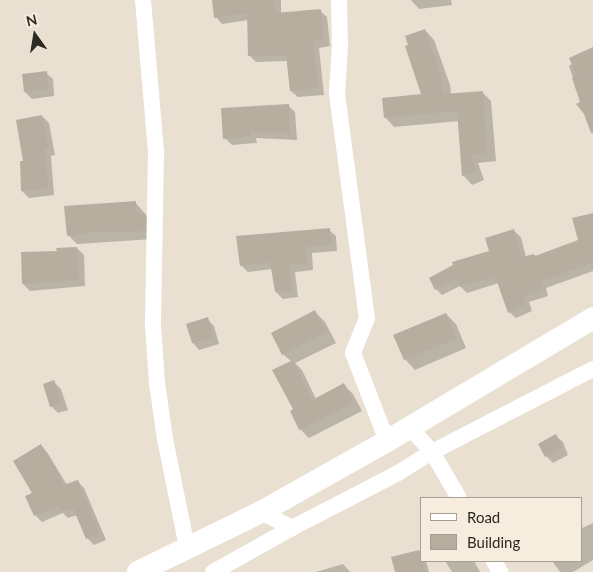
<!DOCTYPE html>
<html>
<head>
<meta charset="utf-8">
<style>
	body { margin:0 }
	#map { position:relative; width:593px; height:572px; overflow:hidden; background:#e9e0d2; font-family:Lato,sans-serif }
	div>[style] { position:absolute }
	.shadow>* { inset:0; background:#0003 }
	.building>* { inset:0; background:#b7aea0 }
	.street>* { height:16px; margin:-8px; padding:0 8px; transform-origin:8px; border-radius:8px; background:#fff }
	.secondary>* { height:22px; margin:-11px; padding:0 11px; transform-origin:11px; border-radius:11px; background:#fff }
	span { translate:-50% -50%; white-space:nowrap; text-align:center; line-height:1.15; -webkit-text-stroke:4.5px #f7eddf; paint-order:stroke }
	.legend { position:absolute; left:420px; top:497px; width:162px; height:65px; box-sizing:border-box; background:#f7eddf; border:1px solid #a69f94; margin:0; padding:6px 9px; list-style:none; font-size:15px; color:#2d2a24 }
	.legend li { display:flex; align-items:center; gap:10px; height:25px }
	.legend b { width:25px; border:1px solid #a69f94 }
	.north { position:absolute; left:10px; top:10px; width:50px; height:50px; -webkit-text-stroke:4px #f7eddf; paint-order:stroke; rotate:347deg; font-size:14px; font-weight:700; line-height:20px; text-align:center; color:#2d2a24 }
	.north::after { content:''; display:block; margin:auto; width:18px; height:22px; background:#2d2a24; clip-path:polygon(50% 0,100% 100%,50% 72%,0 100%) }
</style>
</head>
<body>
<div id="map">
	<div class="shadow">
		<i style="clip-path:polygon(213px 0,281px 0,281px 14px,320px 11px,327px 17px,330px 46px,319px 48px,324px 95px,298px 97px,291px 91px,288px 61px,256px 62px,249px 55px,248px 20px,222px 24px,216px 17px)"></i>
		<i style="clip-path:polygon(411px 0,451px 0,452px 5px,419px 9px)"></i>
		<i style="clip-path:polygon(425px 30px,434px 40px,450px 85px,451px 94px,482px 92px,491px 101px,496px 161px,478px 163px,484px 180px,472px 185px,463px 175px,459px 121px,394px 127px,385px 117px,423px 95px)"></i>
		<i style="clip-path:polygon(593px 48px,593px 118px,590px 120px,578px 104px,581px 102px,569px 66px)"></i>
		<i style="clip-path:polygon(46px 73px,53px 79px,54px 96px,32px 99px,25px 92px)"></i>
		<i style="clip-path:polygon(289px 106px,295px 112px,297px 140px,256px 138px,257px 143px,232px 145px,225px 138px)"></i>
		<i style="clip-path:polygon(42px 116px,49px 123px,55px 155px,51px 156px,54px 195px,29px 198px,22px 191px,21px 162px,25px 162px)"></i>
		<i style="clip-path:polygon(135px 202px,153px 223px,153px 239px,77px 244px,68px 235px)"></i>
		<i style="clip-path:polygon(593px 214px,593px 271px,546px 288px,548px 296px,529px 302px,532px 311px,516px 318px,509px 312px,499px 283px,467px 293px,460px 286px,442px 295px,436px 289px,491px 252px,514px 231px,521px 237px,526px 257px,534px 255px,536px 257px,579px 241px)"></i>
		<i style="clip-path:polygon(329px 230px,336px 236px,337px 251px,312px 253px,313px 270px,295px 272px,298px 297px,283px 299px,276px 292px,272px 269px,248px 272px,241px 265px)"></i>
		<i style="clip-path:polygon(77px 248px,84px 255px,85px 286px,30px 291px,23px 284px)"></i>
		<i style="clip-path:polygon(315px 312px,325px 322px,336px 343px,295px 363px,302px 370px,316px 399px,344px 385px,353px 394px,362px 411px,309px 438px,300px 429px,295px 410px,292px 362px,283px 354px)"></i>
		<i style="clip-path:polygon(446px 314px,456px 324px,466px 348px,415px 370px,405px 359px)"></i>
		<i style="clip-path:polygon(207px 319px,214px 326px,219px 344px,199px 350px,193px 343px)"></i>
		<i style="clip-path:polygon(54px 382px,61px 389px,68px 410px,58px 413px,51px 406px)"></i>
		<i style="clip-path:polygon(556px 436px,563px 442px,568px 455px,553px 463px,546px 456px)"></i>
		<i style="clip-path:polygon(41px 446px,47px 452px,67px 485px,77px 481px,84px 488px,106px 540px,94px 545px,87px 538px,77px 515px,68px 518px,63px 513px,42px 522px,35px 515px,34px 494px)"></i>
		<i style="clip-path:polygon(593px 523px,593px 560px,573px 572px,560px 572px,552px 561px,582px 561px,582px 528px)"></i>
		<i style="clip-path:polygon(419px 551px,422px 554px,422px 561px,426px 561px,429px 572px,398px 572px)"></i>
		<i style="clip-path:polygon(445px 561px,474px 561px,480px 572px,452px 572px)"></i>
		<i style="clip-path:polygon(343px 564px,350px 572px,316px 572px)"></i>
	</div>
	<div class="building">
		<i style="clip-path:polygon(212px 0,274px 0,275px 13px,321px 9px,323px 40px,313px 41px,318px 88px,290px 91px,286px 55px,248px 56px,247px 13px,214px 18px)"></i>
		<i style="clip-path:polygon(425px 29px,441px 75px,443px 94px,483px 91px,487px 153px,470px 154px,476px 171px,462px 176px,457px 111px,384px 118px,382px 98px,421px 94px,405px 46px,408px 45px,405px 36px)"></i>
		<i style="clip-path:polygon(593px 47px,593px 133px,591px 133px,584px 114px,576px 104px,580px 102px,572px 78px,577px 76px,569px 58px)"></i>
		<i style="clip-path:polygon(47px 71px,48px 89px,24px 92px,22px 74px)"></i>
		<i style="clip-path:polygon(289px 104px,290px 133px,250px 132px,250px 137px,223px 139px,221px 108px)"></i>
		<i style="clip-path:polygon(42px 115px,49px 149px,45px 149px,48px 188px,21px 191px,20px 161px,23px 161px,16px 120px)"></i>
		<i style="clip-path:polygon(136px 201px,136px 213px,145px 213px,145px 231px,93px 232px,67px 236px,64px 206px)"></i>
		<i style="clip-path:polygon(593px 213px,593px 262px,540px 282px,543px 290px,523px 296px,526px 304px,508px 313px,495px 276px,460px 287px,457px 278px,435px 290px,429px 278px,453px 265px,452px 262px,489px 251px,485px 238px,514px 229px,522px 257px,534px 254px,535px 256px,578px 240px,572px 218px)"></i>
		<i style="clip-path:polygon(330px 228px,331px 245px,306px 247px,307px 264px,289px 265px,292px 290px,275px 292px,270px 262px,240px 266px,236px 236px)"></i>
		<i style="clip-path:polygon(77px 247px,79px 280px,22px 284px,21px 252px,57px 251px,56px 248px)"></i>
		<i style="clip-path:polygon(315px 310px,326px 332px,282px 355px,271px 333px)"></i>
		<i style="clip-path:polygon(446px 313px,457px 338px,404px 360px,393px 335px)"></i>
		<i style="clip-path:polygon(208px 317px,213px 337px,192px 343px,186px 324px)"></i>
		<i style="clip-path:polygon(293px 360px,312px 400px,344px 383px,354px 402px,299px 430px,290px 411px,293px 409px,272px 370px)"></i>
		<i style="clip-path:polygon(54px 380px,62px 403px,50px 407px,43px 384px)"></i>
		<i style="clip-path:polygon(556px 434px,562px 448px,545px 457px,538px 444px)"></i>
		<i style="clip-path:polygon(41px 444px,59px 474px,63px 485px,78px 480px,100px 533px,86px 539px,73px 508px,60px 511px,58px 506px,34px 516px,25px 496px,32px 493px,13px 461px)"></i>
		<i style="clip-path:polygon(419px 550px,425px 572px,395px 572px,391px 557px)"></i>
	</div>
	<div class="street">
		<i style="left:143px;top:0;width:152px;rotate:85.1deg"></i>
		<i style="left:156px;top:151px;width:174px;rotate:91deg"></i>
		<i style="left:153px;top:325px;width:58px;rotate:86.1deg"></i>
		<i style="left:157px;top:383px;width:57px;rotate:81.9deg"></i>
		<i style="left:165px;top:439px;width:110px;rotate:78.5deg"></i>
		<i style="left:339px;top:0;width:46px;rotate:88.8deg"></i>
		<i style="left:340px;top:46px;width:48px;rotate:93.6deg"></i>
		<i style="left:337px;top:94px;width:226px;rotate:82.4deg"></i>
		<i style="left:367px;top:318px;width:38px;rotate:112deg"></i>
		<i style="left:353px;top:353px;width:94px;rotate:68.9deg"></i>
		<i style="left:409px;top:427px;width:34px;rotate:47deg"></i>
		<i style="left:432px;top:452px;width:53px;rotate:59.6deg"></i>
		<i style="left:261px;top:512px;width:35px;rotate:27deg"></i>
		<i style="left:292px;top:528px;width:119px;rotate:-27.4deg"></i>
		<i style="left:398px;top:473px;width:40px;rotate:-32deg"></i>
		<i style="left:432px;top:452px;width:181px;rotate:-27.3deg"></i>
		<i style="left:494px;top:561px;width:13px;rotate:61deg"></i>
		<i style="left:213px;top:572px;width:90px;rotate:-29.1deg"></i>
	</div>
	<div class="secondary">
		<i style="left:138px;top:572px;width:137px;rotate:-26deg"></i>
		<i style="left:261px;top:512px;width:145px;rotate:-29.4deg"></i>
		<i style="left:387px;top:441px;width:240px;rotate:-30.8deg"></i>
	</div>
	<ul class="legend">
	<li><b style="height:6px;background:#fff"></b>Road</li>
	<li><b style="height:14px;background:#b7aea0"></b>Building</li>
	</ul>
	<div class="north">N</div>
</div>
</body>
</html>
